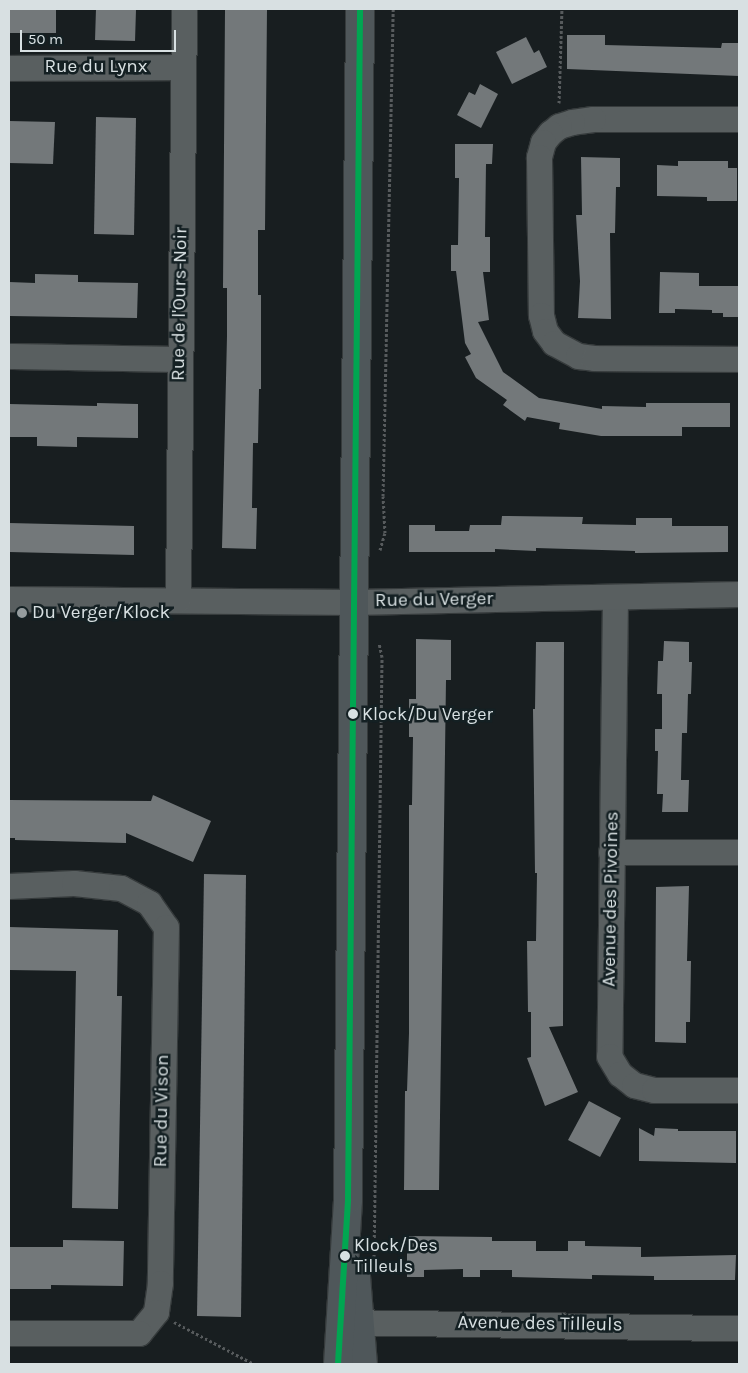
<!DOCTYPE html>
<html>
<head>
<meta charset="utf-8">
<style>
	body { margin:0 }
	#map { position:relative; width:748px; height:1373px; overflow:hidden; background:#181e20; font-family:Karla,sans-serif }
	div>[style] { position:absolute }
	.building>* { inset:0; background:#73787a }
	.path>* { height:3px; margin-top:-1.5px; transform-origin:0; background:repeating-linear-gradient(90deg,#575b5d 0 2.5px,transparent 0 5px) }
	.roads { filter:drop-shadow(1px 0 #363b3c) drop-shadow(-1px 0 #363b3c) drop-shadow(0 1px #363b3c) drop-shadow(0 -1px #363b3c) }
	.street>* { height:25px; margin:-12.5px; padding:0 12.5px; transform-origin:12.5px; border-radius:12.5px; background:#595f60 }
	.secondary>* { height:28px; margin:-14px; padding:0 14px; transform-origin:14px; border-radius:14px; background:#4f575a }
	.bus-1>* { height:6px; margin:-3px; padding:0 3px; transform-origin:3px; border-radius:3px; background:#00a651 }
	.dots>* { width:14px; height:14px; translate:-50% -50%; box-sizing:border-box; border:2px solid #142023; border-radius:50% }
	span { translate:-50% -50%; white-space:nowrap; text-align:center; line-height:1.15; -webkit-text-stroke:5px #142023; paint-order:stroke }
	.bus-label { font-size:18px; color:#d8e0e2 }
	.left { translate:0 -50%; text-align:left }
	.street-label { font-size:19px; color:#d8e0e2 }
	.poi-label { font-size:19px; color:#d8e0e2 }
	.frame { position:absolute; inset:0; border:10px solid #d8e0e2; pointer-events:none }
	.scale { position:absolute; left:20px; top:30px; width:156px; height:22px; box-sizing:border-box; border:2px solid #d8e0e2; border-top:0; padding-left:6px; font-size:15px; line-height:18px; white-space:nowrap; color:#d8e0e2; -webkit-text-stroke:4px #142023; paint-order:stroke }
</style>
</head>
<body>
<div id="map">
	<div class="building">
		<i style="clip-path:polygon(9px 9px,56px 9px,56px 33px,9px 33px)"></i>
		<i style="clip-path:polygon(96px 9px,136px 9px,135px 41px,95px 40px)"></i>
		<i style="clip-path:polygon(225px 9px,267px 9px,265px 230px,258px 230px,258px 295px,261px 295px,261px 389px,259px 389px,258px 443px,253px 443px,252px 508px,257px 508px,256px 549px,222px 548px,227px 336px,227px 288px,223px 288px)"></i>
		<i style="clip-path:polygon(567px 35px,605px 35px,605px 45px,721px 48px,722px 43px,739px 43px,739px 76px,567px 69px)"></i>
		<i style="clip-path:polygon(526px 37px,534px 53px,539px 50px,547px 67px,512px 84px,496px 52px)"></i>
		<i style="clip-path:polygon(480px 84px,498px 94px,481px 128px,457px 115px,469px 92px,475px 95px)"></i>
		<i style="clip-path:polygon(96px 117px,136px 118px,134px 235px,94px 234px)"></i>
		<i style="clip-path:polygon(9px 121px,55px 122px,53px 164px,9px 163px)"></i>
		<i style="clip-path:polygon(455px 144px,493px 144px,492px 164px,486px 164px,485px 237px,490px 237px,490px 272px,483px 272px,489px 320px,478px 322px,503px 372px,539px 398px,602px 409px,602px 406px,646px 407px,646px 403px,730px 403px,730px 427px,682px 427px,682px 436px,601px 436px,559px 429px,560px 423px,527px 417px,525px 421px,503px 405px,507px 400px,476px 378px,465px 357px,471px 354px,465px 343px,456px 271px,451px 271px,451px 245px,458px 245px,459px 178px,455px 178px)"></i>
		<i style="clip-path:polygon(581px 157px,620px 158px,620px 187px,616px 187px,615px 233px,610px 233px,611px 319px,578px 318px,580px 281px,576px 215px,582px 215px)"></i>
		<i style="clip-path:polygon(678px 161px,728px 161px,728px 168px,737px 168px,737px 201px,707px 201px,707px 197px,657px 196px,657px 165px,678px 166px)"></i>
		<i style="clip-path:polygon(660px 272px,699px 273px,699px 286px,739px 286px,739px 317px,723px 317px,723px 313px,712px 313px,712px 310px,675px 309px,675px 313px,659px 313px)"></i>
		<i style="clip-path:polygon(35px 274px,78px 275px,78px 282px,138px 283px,137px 318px,9px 316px,9px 282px,35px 283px)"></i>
		<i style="clip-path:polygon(97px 403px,138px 404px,138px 438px,77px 437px,77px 447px,37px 446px,37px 437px,9px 437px,9px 404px,97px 406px)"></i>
		<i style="clip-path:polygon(502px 516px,583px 517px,582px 524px,636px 525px,636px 518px,672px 518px,672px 526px,728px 526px,728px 552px,635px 553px,635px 551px,536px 548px,536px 551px,495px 549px,495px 552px,409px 552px,409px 525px,435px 525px,435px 531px,469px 531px,470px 525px,501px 525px)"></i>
		<i style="clip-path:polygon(9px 523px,134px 526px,134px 555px,9px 552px)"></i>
		<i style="clip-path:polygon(416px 639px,451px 640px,451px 680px,446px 680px,439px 1190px,404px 1190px,405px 1091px,407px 1091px,409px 1033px,409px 805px,412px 805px,413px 737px,409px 737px,409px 699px,416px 699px)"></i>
		<i style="clip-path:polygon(664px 641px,689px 642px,689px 662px,692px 662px,691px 694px,688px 694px,687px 733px,682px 733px,681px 780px,689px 780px,688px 812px,662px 812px,663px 794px,657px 794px,658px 751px,655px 751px,655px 729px,662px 729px,662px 694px,657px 694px,658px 661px,663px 661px)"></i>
		<i style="clip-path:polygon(536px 642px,564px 642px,563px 1026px,549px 1027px,578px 1092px,545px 1106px,527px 1058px,531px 1057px,531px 1012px,528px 1012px,527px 941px,536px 941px,537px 873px,535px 873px,533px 709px,535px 709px)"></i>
		<i style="clip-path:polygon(153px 795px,211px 821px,193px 862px,126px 833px,126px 843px,15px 840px,15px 838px,9px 838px,9px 800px,151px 801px)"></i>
		<i style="clip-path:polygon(204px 874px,246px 875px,241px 1317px,197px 1316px)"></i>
		<i style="clip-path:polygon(689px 886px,687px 961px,691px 961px,690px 1022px,686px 1022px,686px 1043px,655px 1042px,656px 887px)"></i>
		<i style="clip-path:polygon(9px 927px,118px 930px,117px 996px,122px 996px,118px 1209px,72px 1208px,76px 971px,9px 970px)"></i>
		<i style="clip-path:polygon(589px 1101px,621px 1118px,600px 1157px,568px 1140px)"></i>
		<i style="clip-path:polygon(639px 1128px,654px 1136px,655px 1128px,678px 1129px,678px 1131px,736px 1131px,736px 1163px,639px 1161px)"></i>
		<i style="clip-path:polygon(407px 1236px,492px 1237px,492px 1241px,536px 1241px,536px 1251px,568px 1251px,568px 1241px,585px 1241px,585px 1246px,641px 1247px,641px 1257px,736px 1255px,735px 1280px,654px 1280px,654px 1276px,592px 1275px,592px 1279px,512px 1277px,512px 1270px,480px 1270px,480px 1277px,463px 1277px,463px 1269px,424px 1270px,424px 1277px,407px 1277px)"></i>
		<i style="clip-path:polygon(63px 1240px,124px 1241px,123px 1286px,51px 1285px,51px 1289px,9px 1289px,9px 1247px,63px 1247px)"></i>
	</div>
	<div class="path">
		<i style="left:559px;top:103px;width:94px;rotate:-88.2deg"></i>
		<i style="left:380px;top:550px;width:18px;rotate:-74deg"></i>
		<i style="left:385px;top:533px;width:37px;rotate:-93deg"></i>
		<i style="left:383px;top:496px;width:487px;rotate:-88.8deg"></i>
		<i style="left:374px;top:1262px;width:605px;rotate:-89.24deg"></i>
		<i style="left:382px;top:657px;width:14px;rotate:-102deg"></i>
		<i style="left:174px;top:1322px;width:90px;rotate:27.7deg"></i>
	</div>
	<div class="roads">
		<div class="street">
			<i style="left:9px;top:68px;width:174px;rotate:-0.3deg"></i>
			<i style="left:739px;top:119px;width:146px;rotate:180deg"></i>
			<i style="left:593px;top:119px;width:21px;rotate:172deg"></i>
			<i style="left:572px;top:122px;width:14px;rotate:163deg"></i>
			<i style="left:559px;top:126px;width:11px;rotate:142deg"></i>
			<i style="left:550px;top:133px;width:11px;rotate:128deg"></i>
			<i style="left:543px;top:142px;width:16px;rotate:105deg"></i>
			<i style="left:539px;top:157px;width:158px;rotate:89.3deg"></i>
			<i style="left:541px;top:315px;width:16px;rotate:76deg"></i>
			<i style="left:545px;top:331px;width:15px;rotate:53deg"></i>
			<i style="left:554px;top:343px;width:27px;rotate:28deg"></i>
			<i style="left:578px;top:356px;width:16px;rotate:7deg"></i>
			<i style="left:594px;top:358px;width:145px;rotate:0.4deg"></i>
			<i style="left:9px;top:356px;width:170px;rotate:1deg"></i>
			<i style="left:615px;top:597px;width:459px;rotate:90.7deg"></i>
			<i style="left:609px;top:1056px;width:21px;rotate:59deg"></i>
			<i style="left:620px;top:1074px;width:18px;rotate:38deg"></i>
			<i style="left:634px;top:1085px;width:21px;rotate:14deg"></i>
			<i style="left:654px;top:1090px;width:85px"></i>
			<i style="left:9px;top:599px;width:345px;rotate:0.5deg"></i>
			<i style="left:354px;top:602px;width:385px;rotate:-1.2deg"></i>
			<i style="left:178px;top:600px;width:591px;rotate:-89.42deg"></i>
			<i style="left:611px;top:852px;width:128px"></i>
			<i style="left:9px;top:886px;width:65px;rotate:-2.6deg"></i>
			<i style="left:74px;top:883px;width:47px;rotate:6.1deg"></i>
			<i style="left:121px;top:888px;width:32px;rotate:28deg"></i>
			<i style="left:149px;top:903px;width:29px;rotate:55deg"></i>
			<i style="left:166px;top:927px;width:356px;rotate:91deg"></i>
			<i style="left:160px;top:1283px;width:29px;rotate:98deg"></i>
			<i style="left:156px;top:1312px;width:27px;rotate:129deg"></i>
			<i style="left:139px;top:1333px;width:130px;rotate:180deg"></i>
			<i style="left:341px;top:1322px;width:398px;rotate:0.9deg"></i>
		</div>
		<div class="secondary">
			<i style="left:356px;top:1276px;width:88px;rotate:85.5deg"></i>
			<i style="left:338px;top:1364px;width:164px;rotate:-86.5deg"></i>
			<i style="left:348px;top:1200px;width:1191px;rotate:-89.42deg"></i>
		</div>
	</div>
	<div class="bus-1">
		<i style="left:338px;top:1364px;width:164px;rotate:-86.5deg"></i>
		<i style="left:348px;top:1200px;width:1191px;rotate:-89.42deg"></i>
	</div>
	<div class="dots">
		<i style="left:22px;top:613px;background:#959c9e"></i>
		<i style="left:353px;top:714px;background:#d8e0e2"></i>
		<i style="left:345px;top:1256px;background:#d8e0e2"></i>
	</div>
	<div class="bus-label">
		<span class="left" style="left:362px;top:714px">Klock/Du Verger</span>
		<span class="left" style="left:354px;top:1256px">Klock/Des<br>Tilleuls</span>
	</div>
	<div class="street-label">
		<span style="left:96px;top:67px">Rue du Lynx</span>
		<span style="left:180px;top:304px;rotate:-89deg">Rue de l'Ours-Noir</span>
		<span style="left:434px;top:600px;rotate:-1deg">Rue du Verger</span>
		<span style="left:611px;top:899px;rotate:-89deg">Avenue des Pivoines</span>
		<span style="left:162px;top:1111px;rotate:-89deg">Rue du Vison</span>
		<span style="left:540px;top:1324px;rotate:1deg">Avenue des Tilleuls</span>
	</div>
	<div class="poi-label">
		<span class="left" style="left:32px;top:613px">Du Verger/Klock</span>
	</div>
	<div class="frame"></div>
	<div class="scale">50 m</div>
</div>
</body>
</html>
